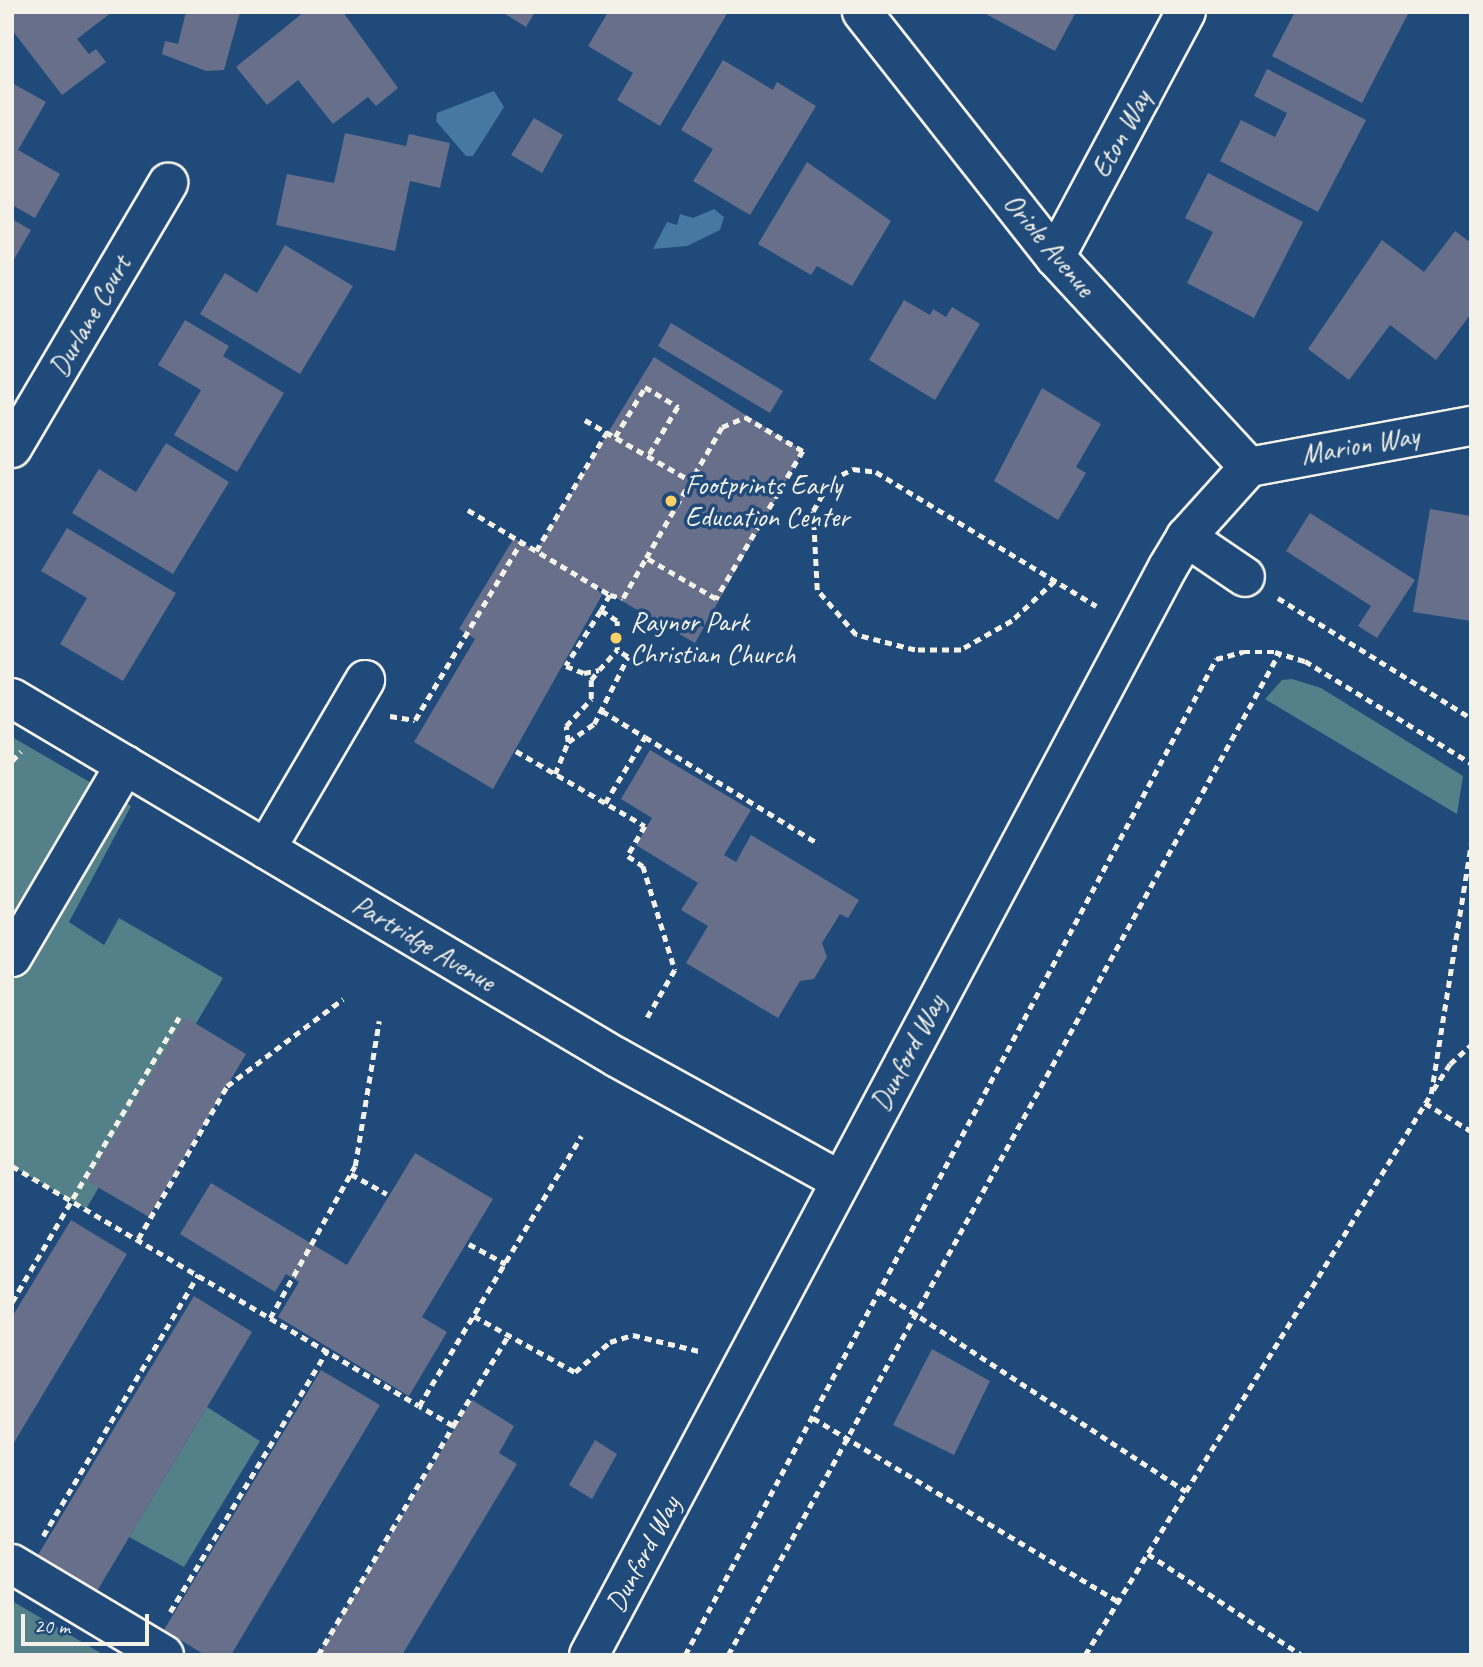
<!DOCTYPE html>
<html>
<head>
<meta charset="utf-8">
<style>
	body { margin:0 }
	#map { position:relative; width:1483px; height:1667px; overflow:hidden; background:#1f4a7a; font-family:Caveat,sans-serif }
	div>[style] { position:absolute }
	.green>* { inset:0; background:#548189 }
	.water>* { inset:0; background:#4778a3 }
	.building>* { inset:0; background:#676f8a }
	.path>* { height:4.5px; margin-top:-2.25px; transform-origin:0; background:repeating-linear-gradient(90deg,#f4f1e8 0 7px,transparent 0 12px) }
	.roads { filter:drop-shadow(2px 0 #f4f1e8) drop-shadow(-2px 0 #f4f1e8) drop-shadow(0 2px #f4f1e8) drop-shadow(0 -2px #f4f1e8) }
	.minor>* { height:38px; margin:-19px; padding:0 19px; transform-origin:19px; border-radius:19px; background:#1f4a7a }
	.dots>* { width:19px; height:19px; translate:-50% -50%; box-sizing:border-box; border:4px solid #1f4a7a; border-radius:50% }
	span { translate:-50% -50%; white-space:nowrap; text-align:center; line-height:1.15; -webkit-text-stroke:7px #1f4a7a; paint-order:stroke }
	.street-label { font-size:28px; color:#f4f1e8 }
	.poi-label { font-size:28px; color:#f4f1e8 }
	.left { translate:0 -50%; text-align:left }
	.frame { position:absolute; inset:0; border:14px solid #f4f1e8; pointer-events:none }
	.scale { position:absolute; left:21px; top:1614px; width:128px; height:32px; box-sizing:border-box; border:4px solid #f4f1e8; border-top:0; padding-left:9px; font-size:21px; line-height:24px; white-space:nowrap; color:#f4f1e8; -webkit-text-stroke:5px #1f4a7a; paint-order:stroke }
</style>
</head>
<body>
<div id="map">
	<div class="green">
		<i style="clip-path:polygon(1292px 679px,1321px 688px,1463px 776px,1457px 814px,1265px 699px,1282px 680px)"></i>
		<i style="clip-path:polygon(12px 737px,131px 806px,69px 922px,104px 945px,119px 918px,223px 978px,86px 1209px,12px 1166px)"></i>
		<i style="clip-path:polygon(207px 1407px,260px 1441px,184px 1567px,129px 1537px)"></i>
		<i style="clip-path:polygon(12px 1601px,104px 1655px,12px 1655px)"></i>
	</div>
	<div class="water">
		<i style="clip-path:polygon(494px 91px,504px 107px,473px 156px,466px 156px,436px 121px,437px 113px)"></i>
		<i style="clip-path:polygon(714px 209px,724px 217px,720px 230px,687px 246px,653px 249px,667px 222px,677px 225px,680px 214px,693px 218px)"></i>
	</div>
	<div class="building">
		<i style="clip-path:polygon(12px 12px,112px 12px,77px 39px,89px 54px,96px 49px,106px 62px,62px 95px,12px 30px)"></i>
		<i style="clip-path:polygon(186px 12px,240px 12px,224px 70px,206px 71px,162px 54px,165px 41px,178px 44px)"></i>
		<i style="clip-path:polygon(304px 12px,343px 12px,398px 88px,376px 106px,368px 97px,333px 124px,298px 80px,267px 105px,236px 67px)"></i>
		<i style="clip-path:polygon(502px 12px,535px 12px,526px 27px)"></i>
		<i style="clip-path:polygon(608px 12px,728px 12px,660px 126px,617px 100px,633px 73px,588px 46px)"></i>
		<i style="clip-path:polygon(982px 12px,1076px 12px,1055px 51px)"></i>
		<i style="clip-path:polygon(1295px 12px,1409px 12px,1362px 103px,1272px 56px)"></i>
		<i style="clip-path:polygon(723px 60px,773px 90px,777px 82px,816px 106px,750px 215px,693px 181px,713px 149px,681px 130px)"></i>
		<i style="clip-path:polygon(1267px 69px,1366px 120px,1318px 212px,1220px 161px,1241px 120px,1275px 137px,1287px 113px,1254px 96px)"></i>
		<i style="clip-path:polygon(12px 83px,46px 102px,18px 150px,60px 174px,35px 218px,12px 205px)"></i>
		<i style="clip-path:polygon(534px 118px,563px 135px,542px 173px,511px 155px)"></i>
		<i style="clip-path:polygon(345px 133px,406px 146px,409px 134px,450px 143px,440px 188px,410px 181px,395px 251px,276px 225px,287px 174px,334px 183px)"></i>
		<i style="clip-path:polygon(807px 162px,891px 221px,852px 286px,817px 266px,811px 275px,758px 244px)"></i>
		<i style="clip-path:polygon(1208px 173px,1303px 222px,1254px 318px,1187px 283px,1213px 232px,1185px 218px)"></i>
		<i style="clip-path:polygon(12px 219px,31px 230px,12px 263px)"></i>
		<i style="clip-path:polygon(1455px 231px,1471px 243px,1471px 314px,1436px 360px,1390px 325px,1349px 380px,1308px 349px,1382px 240px,1424px 272px)"></i>
		<i style="clip-path:polygon(285px 245px,353px 286px,300px 374px,200px 314px,225px 273px,257px 293px)"></i>
		<i style="clip-path:polygon(904px 300px,930px 315px,933px 309px,946px 317px,952px 307px,980px 324px,935px 400px,869px 360px)"></i>
		<i style="clip-path:polygon(185px 320px,229px 346px,223px 356px,284px 393px,237px 472px,174px 435px,201px 390px,158px 365px)"></i>
		<i style="clip-path:polygon(671px 323px,783px 391px,770px 413px,658px 346px)"></i>
		<i style="clip-path:polygon(654px 357px,803px 451px,695px 643px,594px 585px,602px 595px,493px 789px,414px 742px,475px 639px,459px 629px,514px 538px,536px 551px)"></i>
		<i style="clip-path:polygon(1042px 388px,1101px 424px,1076px 467px,1086px 473px,1058px 520px,994px 481px)"></i>
		<i style="clip-path:polygon(166px 443px,229px 482px,173px 574px,72px 513px,99px 469px,136px 492px)"></i>
		<i style="clip-path:polygon(1430px 509px,1471px 516px,1471px 621px,1413px 612px)"></i>
		<i style="clip-path:polygon(1310px 513px,1415px 580px,1377px 638px,1358px 626px,1371px 606px,1286px 551px)"></i>
		<i style="clip-path:polygon(67px 528px,176px 593px,123px 681px,60px 644px,87px 598px,41px 571px)"></i>
		<i style="clip-path:polygon(650px 750px,751px 810px,724px 855px,736px 862px,751px 835px,859px 900px,848px 918px,840px 914px,822px 943px,827px 957px,814px 979px,800px 981px,778px 1018px,686px 963px,708px 926px,681px 910px,698px 883px,636px 845px,652px 818px,621px 799px)"></i>
		<i style="clip-path:polygon(185px 1017px,246px 1054px,149px 1217px,87px 1181px)"></i>
		<i style="clip-path:polygon(415px 1153px,493px 1199px,422px 1317px,447px 1332px,409px 1396px,278px 1317px,299px 1282px,286px 1274px,275px 1292px,180px 1234px,211px 1183px,347px 1265px)"></i>
		<i style="clip-path:polygon(71px 1220px,127px 1254px,12px 1446px,12px 1317px)"></i>
		<i style="clip-path:polygon(194px 1296px,252px 1332px,94px 1596px,35px 1560px)"></i>
		<i style="clip-path:polygon(932px 1349px,990px 1381px,954px 1455px,893px 1425px)"></i>
		<i style="clip-path:polygon(321px 1370px,380px 1405px,231px 1655px,205px 1655px,164px 1630px)"></i>
		<i style="clip-path:polygon(472px 1400px,514px 1426px,499px 1453px,517px 1464px,402px 1655px,318px 1655px)"></i>
		<i style="clip-path:polygon(595px 1440px,617px 1454px,592px 1499px,569px 1485px)"></i>
	</div>
	<div class="path">
		<i style="left:745px;top:417px;width:67px;rotate:30.4deg"></i>
		<i style="left:803px;top:451px;width:172px;rotate:120.4deg"></i>
		<i style="left:716px;top:599px;width:81px;rotate:-149.6deg"></i>
		<i style="left:646px;top:558px;width:151px;rotate:-59.9deg"></i>
		<i style="left:722px;top:427px;width:25px;rotate:-23deg"></i>
		<i style="left:585px;top:420px;width:122px;rotate:29.9deg"></i>
		<i style="left:615px;top:437px;width:58px;rotate:-59deg"></i>
		<i style="left:645px;top:387px;width:39px;rotate:31deg"></i>
		<i style="left:678px;top:407px;width:58px;rotate:121deg"></i>
		<i style="left:468px;top:510px;width:165px;rotate:30.9deg"></i>
		<i style="left:610px;top:595px;width:18px;rotate:119deg"></i>
		<i style="left:536px;top:551px;width:139px;rotate:-59.2deg"></i>
		<i style="left:1055px;top:581px;width:59px;rotate:137.1deg"></i>
		<i style="left:1012px;top:621px;width:59px;rotate:150.4deg"></i>
		<i style="left:961px;top:650px;width:46px;rotate:180deg"></i>
		<i style="left:915px;top:650px;width:61px;rotate:-165.7deg"></i>
		<i style="left:856px;top:635px;width:60px;rotate:-130.9deg"></i>
		<i style="left:817px;top:590px;width:79px;rotate:-92.9deg"></i>
		<i style="left:813px;top:511px;width:36px;rotate:-60deg"></i>
		<i style="left:831px;top:480px;width:25px;rotate:-27deg"></i>
		<i style="left:853px;top:469px;width:23px;rotate:7deg"></i>
		<i style="left:876px;top:472px;width:258px;rotate:31.3deg"></i>
		<i style="left:610px;top:595px;width:13px;rotate:13deg"></i>
		<i style="left:623px;top:598px;width:46px;rotate:-60.1deg"></i>
		<i style="left:1278px;top:598px;width:227px;rotate:31.9deg"></i>
		<i style="left:602px;top:711px;width:50px;rotate:31.2deg"></i>
		<i style="left:390px;top:716px;width:25px;rotate:9deg"></i>
		<i style="left:415px;top:720px;width:207px;rotate:-59.2deg"></i>
		<i style="left:568px;top:742px;width:16px;rotate:-97deg"></i>
		<i style="left:566px;top:726px;width:37px;rotate:-47deg"></i>
		<i style="left:591px;top:699px;width:19px;rotate:-90deg"></i>
		<i style="left:591px;top:680px;width:11px;rotate:-52deg"></i>
		<i style="left:516px;top:751px;width:149px;rotate:30.2deg"></i>
		<i style="left:645px;top:826px;width:34px;rotate:120deg"></i>
		<i style="left:628px;top:856px;width:18px;rotate:34deg"></i>
		<i style="left:643px;top:866px;width:109px;rotate:72.9deg"></i>
		<i style="left:675px;top:970px;width:58px;rotate:120.1deg"></i>
		<i style="left:12px;top:761px;width:13px;rotate:-48deg"></i>
		<i style="left:555px;top:774px;width:35px;rotate:-68deg"></i>
		<i style="left:568px;top:742px;width:32px;rotate:-35deg"></i>
		<i style="left:594px;top:724px;width:75px;rotate:-63.1deg"></i>
		<i style="left:628px;top:657px;width:13px;rotate:-148deg"></i>
		<i style="left:617px;top:650px;width:29px;rotate:-90deg"></i>
		<i style="left:617px;top:621px;width:19px;rotate:-148deg"></i>
		<i style="left:601px;top:611px;width:65px;rotate:122.5deg"></i>
		<i style="left:566px;top:666px;width:19px;rotate:21deg"></i>
		<i style="left:584px;top:673px;width:15px;rotate:-11deg"></i>
		<i style="left:599px;top:670px;width:27px;rotate:-48deg"></i>
		<i style="left:605px;top:803px;width:77px;rotate:-58.8deg"></i>
		<i style="left:645px;top:737px;width:204px;rotate:31.6deg"></i>
		<i style="left:1433px;top:1090px;width:31px;rotate:-57deg"></i>
		<i style="left:1450px;top:1064px;width:28px;rotate:-42deg"></i>
		<i style="left:1425px;top:1103px;width:54px;rotate:31.3deg"></i>
		<i style="left:12px;top:1166px;width:472px;rotate:30.5deg"></i>
		<i style="left:419px;top:1406px;width:315px;rotate:-59deg"></i>
		<i style="left:351px;top:1174px;width:41px;rotate:29.1deg"></i>
		<i style="left:138px;top:1239px;width:177px;rotate:-59.8deg"></i>
		<i style="left:227px;top:1086px;width:145px;rotate:-36.9deg"></i>
		<i style="left:469px;top:1244px;width:42px;rotate:28.4deg"></i>
		<i style="left:880px;top:1291px;width:366px;rotate:33.2deg"></i>
		<i style="left:12px;top:1302px;width:330px;rotate:-59.6deg"></i>
		<i style="left:474px;top:1316px;width:115px;rotate:29deg"></i>
		<i style="left:575px;top:1372px;width:46px;rotate:-40.6deg"></i>
		<i style="left:610px;top:1342px;width:24px;rotate:-17deg"></i>
		<i style="left:633px;top:1335px;width:68px;rotate:13.6deg"></i>
		<i style="left:270px;top:1318px;width:174px;rotate:-60.8deg"></i>
		<i style="left:355px;top:1166px;width:147px;rotate:-80.6deg"></i>
		<i style="left:813px;top:1418px;width:356px;rotate:31deg"></i>
		<i style="left:453px;top:1426px;width:105px;rotate:-58.6deg"></i>
		<i style="left:43px;top:1536px;width:304px;rotate:-59.3deg"></i>
		<i style="left:1148px;top:1554px;width:184px;rotate:33.3deg"></i>
		<i style="left:170px;top:1612px;width:305px;rotate:-59deg"></i>
		<i style="left:318px;top:1655px;width:266px;rotate:-59.5deg"></i>
		<i style="left:453px;top:1426px;width:39px;rotate:-150deg"></i>
		<i style="left:685px;top:1655px;width:1129px;rotate:-61.94deg"></i>
		<i style="left:1216px;top:659px;width:28px;rotate:-15deg"></i>
		<i style="left:1243px;top:652px;width:32px"></i>
		<i style="left:1275px;top:652px;width:31px;rotate:17deg"></i>
		<i style="left:1305px;top:661px;width:195px;rotate:31.6deg"></i>
		<i style="left:728px;top:1655px;width:1144px;rotate:-61.19deg"></i>
		<i style="left:1085px;top:1655px;width:659px;rotate:-58.34deg"></i>
		<i style="left:1431px;top:1094px;width:253px;rotate:-80.9deg"></i>
	</div>
	<div class="roads">
		<div class="minor">
			<i style="left:862px;top:12px;width:312px;rotate:51.8deg"></i>
			<i style="left:1055px;top:257px;width:286px;rotate:47.3deg"></i>
			<i style="left:1055px;top:257px;width:278px;rotate:-61.9deg"></i>
			<i style="left:12px;top:448px;width:308px;rotate:-59.5deg"></i>
			<i style="left:1249px;top:467px;width:226px;rotate:-10.5deg"></i>
			<i style="left:1186px;top:537px;width:71px;rotate:34.1deg"></i>
			<i style="left:12px;top:698px;width:703px;rotate:30.73deg"></i>
			<i style="left:616px;top:1057px;width:255px;rotate:28.9deg"></i>
			<i style="left:266px;top:849px;width:196px;rotate:-59.6deg"></i>
			<i style="left:12px;top:957px;width:223px;rotate:-59.5deg"></i>
			<i style="left:12px;top:1564px;width:177px;rotate:30.9deg"></i>
			<i style="left:589px;top:1655px;width:1232px;rotate:-61.98deg"></i>
			<i style="left:1168px;top:567px;width:35px;rotate:-59deg"></i>
			<i style="left:1186px;top:537px;width:94px;rotate:-48deg"></i>
		</div>
	</div>
	<div class="dots">
		<i style="left:671px;top:501px;background:#ffd166"></i>
		<i style="left:616px;top:638px;background:#ffd166"></i>
	</div>
	<div class="street-label">
		<span style="left:1121px;top:134px;rotate:-62deg">Eton Way</span>
		<span style="left:1049px;top:245px;rotate:50deg">Oriole Avenue</span>
		<span style="left:90px;top:316px;rotate:-60deg">Durlane Court</span>
		<span style="left:1360px;top:445px;rotate:-10deg">Marion Way</span>
		<span style="left:424px;top:943px;rotate:31deg">Partridge Avenue</span>
		<span style="left:908px;top:1053px;rotate:-62deg">Dunford Way</span>
		<span style="left:643px;top:1554px;rotate:-62deg">Dunford Way</span>
	</div>
	<div class="poi-label">
		<span class="left" style="left:685px;top:501px">Footprints Early<br>Education Center</span>
		<span class="left" style="left:630px;top:638px">Raynor Park<br>Christian Church</span>
	</div>
	<div class="frame"></div>
	<div class="scale">20 m</div>
</div>
</body>
</html>
